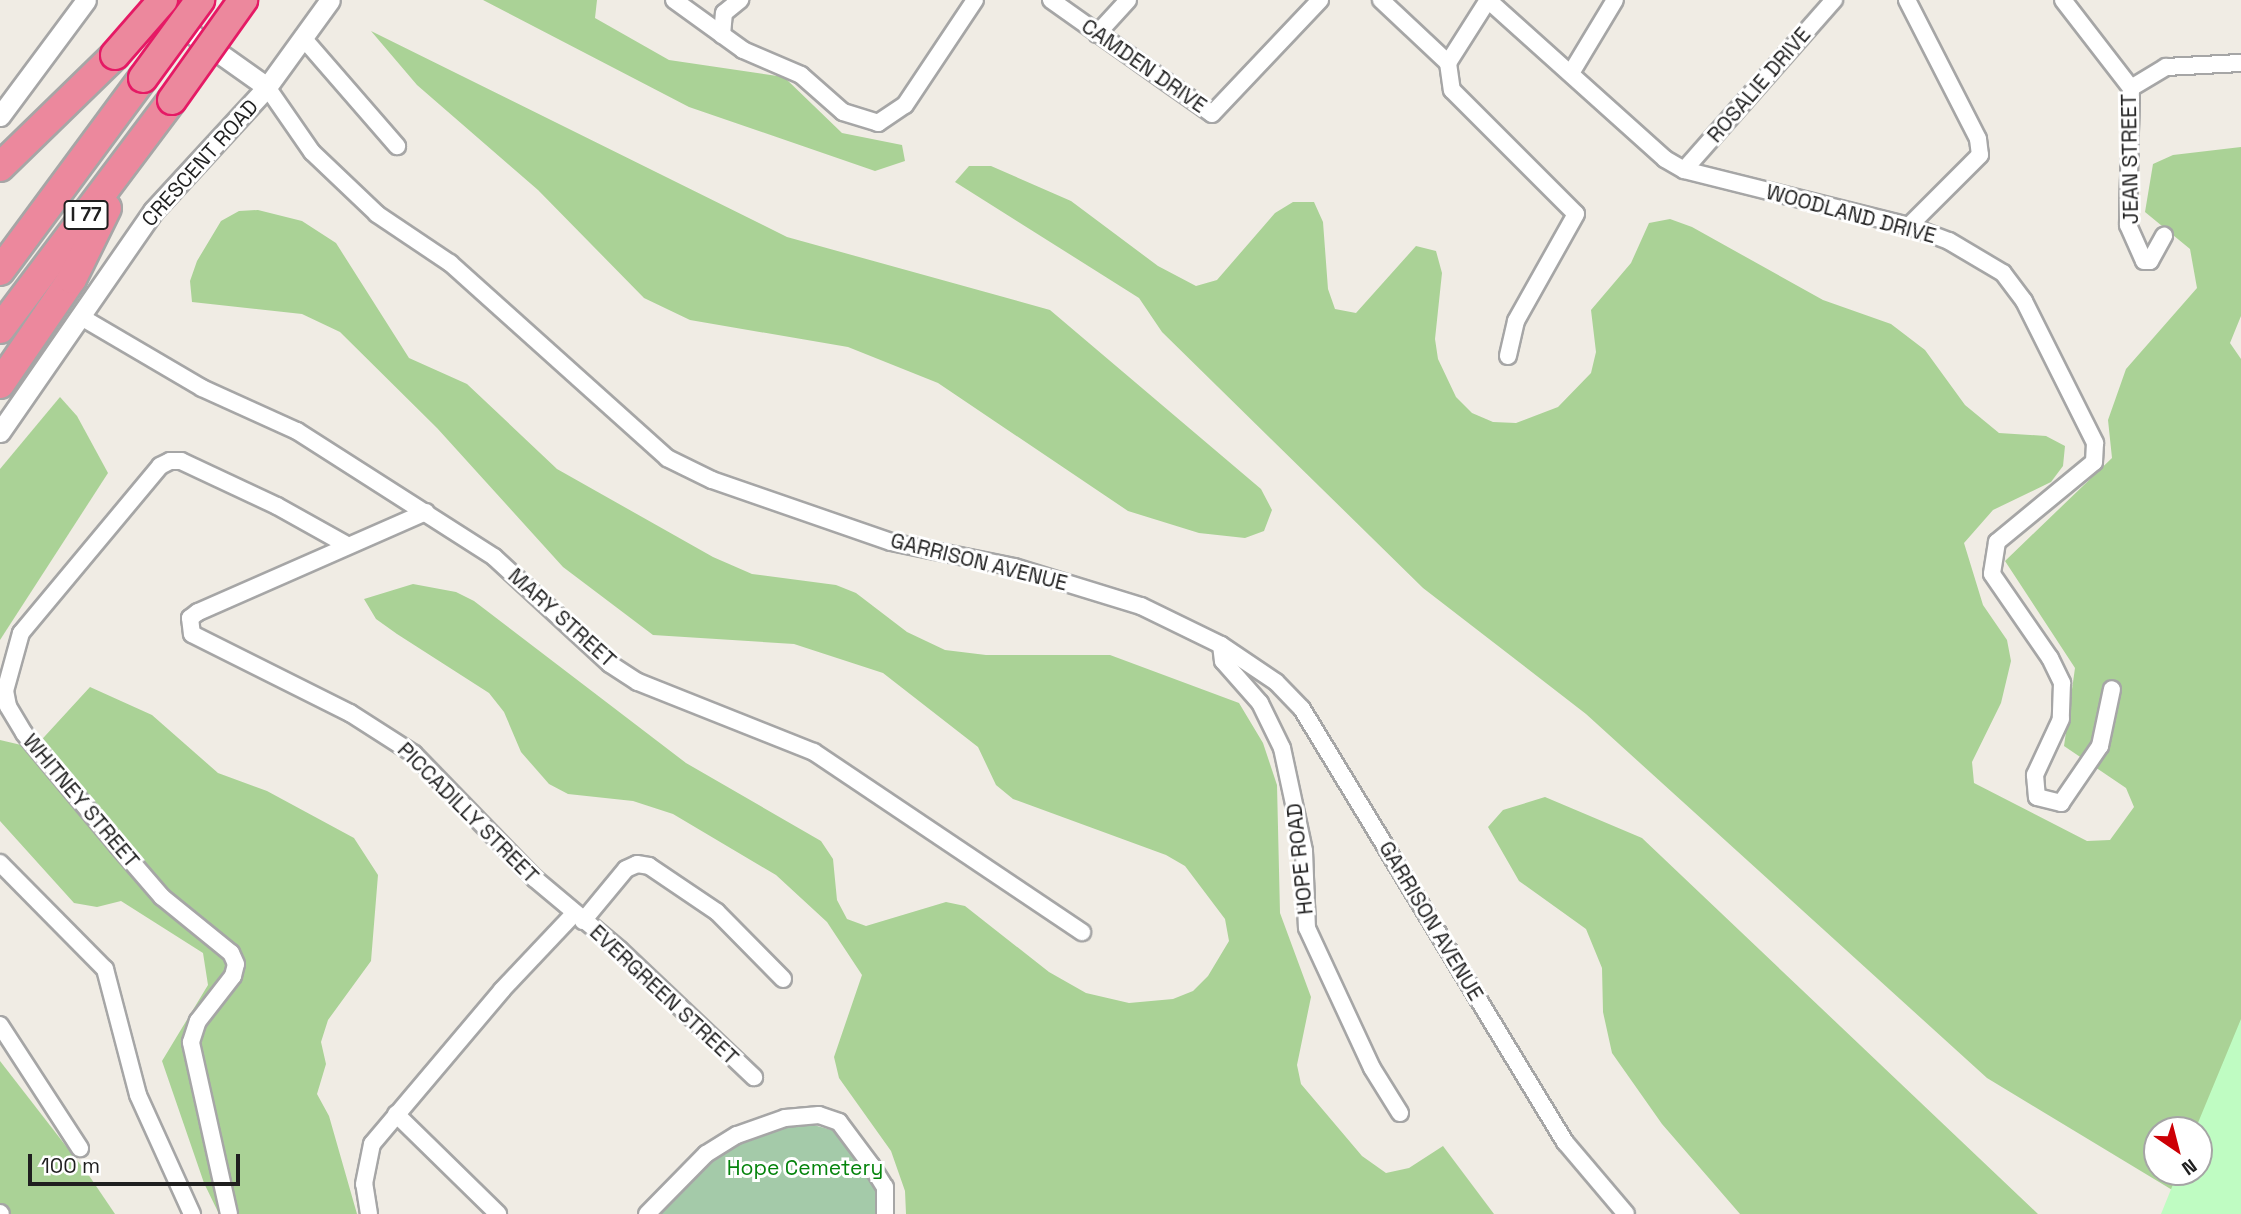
<!DOCTYPE html>
<html>
<head>
<meta charset="utf-8">
<style>
	body { margin:0 }
	#map { position:relative; width:2241px; height:1214px; overflow:hidden; background:#f0ece4; font-family:"Space Grotesk",sans-serif }
	div>[style] { position:absolute }
	.forest>* { inset:0; background:#aad296 }
	.cemetery>* { inset:0; background:#a4caa9 }
	.park>* { inset:0; background:#bffcc2 }
	.roads { filter:drop-shadow(2px 0 #a6a6a6) drop-shadow(-2px 0 #a6a6a6) drop-shadow(0 2px #a6a6a6) drop-shadow(0 -2px #a6a6a6) }
	.minor>* { height:16px; margin:-8px; padding:0 8px; transform-origin:8px; border-radius:8px; background:#fff }
	.tertiary>* { height:19px; margin:-9.5px; padding:0 9.5px; transform-origin:9.5px; border-radius:9.5px; background:#fff }
	.motorway>* { height:28px; margin:-14px; padding:0 14px; transform-origin:14px; border-radius:14px; background:#ec889d }
	.bridges { filter:drop-shadow(2px 0 #e51a65) drop-shadow(-2px 0 #e51a65) drop-shadow(0 2px #e51a65) drop-shadow(0 -2px #e51a65) }
	.motorway-bridge>* { height:28px; margin:-14px; padding:0 14px; transform-origin:14px; border-radius:14px; background:#ec889d }
	span { translate:-50% -50%; white-space:nowrap; text-align:center; line-height:1.15; -webkit-text-stroke:6px #fff; paint-order:stroke }
	.shield-label span { padding:2px 5px; background:#fff; border:2px solid; border-radius:5px; -webkit-text-stroke-width:0 }
	.shield-label { font-size:19px; color:#1f1f1f; font-weight:700 }
	.street-label { font-size:21px; color:#1f1f1f }
	.park-label { font-size:21px; color:#05840c }
	.north { position:absolute; left:2143px; top:1116px; width:70px; height:70px; box-sizing:border-box; background:#fff; border:2px solid #a5a5a5; border-radius:50%; rotate:145deg; font-size:19px; font-weight:700; line-height:28px; text-align:center; color:#1f1f1f }
	.north::after { content:''; display:block; margin:auto; width:24px; height:32px; background:#cd0006; clip-path:polygon(50% 0,100% 100%,50% 72%,0 100%) }
	.scale { position:absolute; left:28px; top:1154px; width:212px; height:32px; box-sizing:border-box; border:4px solid #1f1f1f; border-top:0; padding-left:9px; font-size:21px; line-height:24px; white-space:nowrap; color:#1f1f1f; -webkit-text-stroke:5px #fff; paint-order:stroke }
</style>
</head>
<body>
<div id="map">
	<div class="forest">
		<i style="clip-path:polygon(483px 0,597px 0,595px 18px,669px 60px,784px 77px,842px 133px,902px 145px,905px 161px,875px 171px,689px 107px)"></i>
		<i style="clip-path:polygon(371px 31px,787px 237px,1050px 310px,1261px 489px,1272px 510px,1264px 531px,1245px 538px,1199px 533px,1128px 511px,938px 383px,848px 347px,690px 320px,644px 298px,538px 190px,417px 85px)"></i>
		<i style="clip-path:polygon(evenodd,2241px 147px,2241px 316px,2230px 343px,2241px 359px,2241px 1214px,2212px 1214px,1987px 1078px,1586px 714px,1423px 588px,1162px 332px,1139px 298px,955px 182px,969px 166px,991px 166px,1071px 201px,1158px 266px,1196px 286px,1217px 280px,1275px 213px,1293px 202px,1314px 202px,1323px 222px,1328px 289px,1335px 309px,1356px 313px,1416px 246px,1436px 251px,1442px 273px,1435px 339px,1438px 359px,1456px 397px,1472px 413px,1493px 422px,1516px 423px,1558px 407px,1591px 373px,1596px 352px,1591px 310px,1631px 263px,1649px 223px,1670px 219px,1692px 227px,1823px 300px,1891px 324px,1925px 350px,1965px 405px,1999px 433px,2046px 436px,2065px 446px,2063px 466px,2051px 482px,1993px 510px,1964px 543px,1983px 605px,2007px 640px,2011px 661px,2001px 703px,1972px 762px,1974px 783px,2087px 841px,2110px 840px,2134px 807px,2126px 788px,2064px 746px,2075px 668px,2005px 561px,2112px 458px,2108px 420px,2126px 369px,2197px 288px,2190px 249px,2145px 212px,2153px 164px,2173px 155px,2241px 147px,2157px 1130px,2199px 1130px,2199px 1172px,2157px 1172px,2157px 1130px)"></i>
		<i style="clip-path:polygon(258px 210px,302px 221px,336px 243px,409px 358px,467px 384px,557px 469px,713px 557px,752px 574px,836px 585px,856px 593px,907px 632px,945px 650px,986px 655px,1110px 655px,1239px 703px,1263px 743px,1277px 785px,1280px 913px,1311px 997px,1297px 1065px,1301px 1084px,1362px 1156px,1386px 1173px,1409px 1168px,1443px 1146px,1494px 1214px,906px 1214px,905px 1191px,891px 1151px,839px 1078px,834px 1057px,862px 975px,827px 922px,776px 875px,673px 814px,633px 801px,568px 794px,549px 784px,521px 752px,504px 712px,489px 693px,397px 634px,376px 619px,364px 599px,413px 584px,456px 592px,474px 601px,686px 763px,821px 841px,833px 859px,837px 900px,847px 919px,866px 926px,946px 902px,965px 906px,1049px 972px,1086px 993px,1129px 1003px,1173px 999px,1193px 991px,1208px 976px,1229px 941px,1225px 919px,1185px 866px,1166px 855px,1013px 799px,996px 785px,978px 747px,883px 673px,794px 644px,653px 635px,563px 567px,437px 428px,340px 332px,302px 314px,192px 302px,190px 281px,197px 261px,221px 221px,239px 211px)"></i>
		<i style="clip-path:polygon(60px 397px,77px 416px,108px 473px,0 640px,0 469px)"></i>
		<i style="clip-path:polygon(90px 687px,152px 715px,218px 773px,267px 791px,354px 838px,378px 875px,371px 961px,328px 1020px,321px 1042px,326px 1064px,317px 1094px,329px 1116px,357px 1214px,219px 1214px,204px 1183px,162px 1061px,208px 985px,203px 953px,121px 901px,97px 907px,74px 903px,0 821px,0 740px,34px 748px)"></i>
		<i style="clip-path:polygon(1545px 797px,1642px 838px,2038px 1214px,1740px 1214px,1662px 1124px,1612px 1053px,1603px 1012px,1602px 968px,1586px 929px,1519px 881px,1488px 827px,1503px 810px)"></i>
		<i style="clip-path:polygon(0 1061px,90px 1177px,115px 1214px,0 1214px)"></i>
	</div>
	<div class="cemetery">
		<i style="clip-path:polygon(799px 1121px,839px 1132px,878px 1189px,878px 1214px,656px 1214px,738px 1139px)"></i>
	</div>
	<div class="park">
		<i style="clip-path:polygon(2241px 1019px,2241px 1214px,2161px 1214px,2178px 1172px,2199px 1172px,2199px 1130px,2195px 1130px)"></i>
	</div>
	<div class="roads">
		<div class="minor">
			<i style="left:674px;top:0;width:85px;rotate:35.9deg"></i>
			<i style="left:743px;top:50px;width:63px;rotate:23.3deg"></i>
			<i style="left:801px;top:75px;width:56px;rotate:41.4deg"></i>
			<i style="left:843px;top:112px;width:37px;rotate:17deg"></i>
			<i style="left:878px;top:123px;width:32px;rotate:-34deg"></i>
			<i style="left:905px;top:105px;width:126px;rotate:-56.3deg"></i>
			<i style="left:1051px;top:0;width:197px;rotate:35.3deg"></i>
			<i style="left:1212px;top:114px;width:157px;rotate:-46.5deg"></i>
			<i style="left:1381px;top:0;width:92px;rotate:43.2deg"></i>
			<i style="left:1488px;top:0;width:238px;rotate:41.9deg"></i>
			<i style="left:1665px;top:159px;width:22px;rotate:30deg"></i>
			<i style="left:1684px;top:170px;width:232px;rotate:14deg"></i>
			<i style="left:1909px;top:226px;width:43px;rotate:20.6deg"></i>
			<i style="left:1949px;top:241px;width:63px;rotate:30.7deg"></i>
			<i style="left:2003px;top:273px;width:35px;rotate:53deg"></i>
			<i style="left:2024px;top:301px;width:159px;rotate:63.4deg"></i>
			<i style="left:2095px;top:443px;width:19px;rotate:93deg"></i>
			<i style="left:2094px;top:462px;width:126px;rotate:140.5deg"></i>
			<i style="left:1997px;top:542px;width:32px;rotate:99deg"></i>
			<i style="left:1992px;top:574px;width:102px;rotate:55.4deg"></i>
			<i style="left:2050px;top:658px;width:28px;rotate:64deg"></i>
			<i style="left:2062px;top:683px;width:36px;rotate:92deg"></i>
			<i style="left:2061px;top:719px;width:62px;rotate:114.9deg"></i>
			<i style="left:2035px;top:775px;width:22px;rotate:85deg"></i>
			<i style="left:2037px;top:797px;width:25px;rotate:14deg"></i>
			<i style="left:2061px;top:803px;width:69px;rotate:-55.6deg"></i>
			<i style="left:2100px;top:746px;width:58px;rotate:-78.1deg"></i>
			<i style="left:1488px;top:0;width:75px;rotate:122.4deg"></i>
			<i style="left:1448px;top:63px;width:27px;rotate:82deg"></i>
			<i style="left:1452px;top:90px;width:175px;rotate:45deg"></i>
			<i style="left:1576px;top:214px;width:123px;rotate:119.3deg"></i>
			<i style="left:1516px;top:321px;width:36px;rotate:103deg"></i>
			<i style="left:1907px;top:0;width:156px;rotate:62.9deg"></i>
			<i style="left:1978px;top:139px;width:16px;rotate:83deg"></i>
			<i style="left:1980px;top:155px;width:100px;rotate:135deg"></i>
			<i style="left:2063px;top:0;width:111px;rotate:52.3deg"></i>
			<i style="left:2131px;top:88px;width:137px;rotate:91.3deg"></i>
			<i style="left:2128px;top:225px;width:39px;rotate:66deg"></i>
			<i style="left:2144px;top:261px;width:6px"></i>
			<i style="left:2150px;top:261px;width:29px;rotate:-61deg"></i>
			<i style="left:1097px;top:34px;width:46px;rotate:-47.6deg"></i>
			<i style="left:722px;top:35px;width:22px;rotate:-85deg"></i>
			<i style="left:724px;top:13px;width:21px;rotate:-39deg"></i>
			<i style="left:304px;top:39px;width:142px;rotate:49deg"></i>
			<i style="left:1571px;top:73px;width:85px;rotate:-58.9deg"></i>
			<i style="left:267px;top:87px;width:79px;rotate:55.3deg"></i>
			<i style="left:312px;top:152px;width:90px;rotate:43.6deg"></i>
			<i style="left:377px;top:214px;width:88px;rotate:33.9deg"></i>
			<i style="left:450px;top:263px;width:292px;rotate:41.9deg"></i>
			<i style="left:667px;top:458px;width:50px;rotate:26.1deg"></i>
			<i style="left:712px;top:480px;width:189px;rotate:19.1deg"></i>
			<i style="left:891px;top:542px;width:126px;rotate:11.5deg"></i>
			<i style="left:1014px;top:567px;width:133px;rotate:17.1deg"></i>
			<i style="left:1141px;top:606px;width:89px;rotate:26deg"></i>
			<i style="left:1221px;top:645px;width:66px;rotate:33.9deg"></i>
			<i style="left:1276px;top:682px;width:37px;rotate:46deg"></i>
			<i style="left:1302px;top:709px;width:507px;rotate:58.73deg"></i>
			<i style="left:1565px;top:1142px;width:94px;rotate:49.7deg"></i>
			<i style="left:2131px;top:88px;width:41px;rotate:-31deg"></i>
			<i style="left:2166px;top:67px;width:75px;rotate:-3.1deg"></i>
			<i style="left:1684px;top:170px;width:227px;rotate:-48.6deg"></i>
			<i style="left:81px;top:317px;width:140px;rotate:30.4deg"></i>
			<i style="left:202px;top:388px;width:104px;rotate:24.4deg"></i>
			<i style="left:297px;top:431px;width:234px;rotate:32.6deg"></i>
			<i style="left:494px;top:557px;width:158px;rotate:42.7deg"></i>
			<i style="left:610px;top:664px;width:33px;rotate:33deg"></i>
			<i style="left:638px;top:682px;width:189px;rotate:21.7deg"></i>
			<i style="left:814px;top:752px;width:323px;rotate:33.9deg"></i>
			<i style="left:426px;top:512px;width:249px;rotate:156.3deg"></i>
			<i style="left:198px;top:612px;width:10px;rotate:143deg"></i>
			<i style="left:190px;top:618px;width:16px;rotate:83deg"></i>
			<i style="left:192px;top:634px;width:177px;rotate:26.6deg"></i>
			<i style="left:350px;top:713px;width:76px;rotate:32.6deg"></i>
			<i style="left:414px;top:754px;width:173px;rotate:45.9deg"></i>
			<i style="left:534px;top:878px;width:112px;rotate:39.9deg"></i>
			<i style="left:620px;top:950px;width:185px;rotate:43.5deg"></i>
			<i style="left:1221px;top:645px;width:16px;rotate:83deg"></i>
			<i style="left:1223px;top:661px;width:56px;rotate:48.6deg"></i>
			<i style="left:1260px;top:703px;width:50px;rotate:63.9deg"></i>
			<i style="left:1282px;top:748px;width:105px;rotate:77.9deg"></i>
			<i style="left:1304px;top:851px;width:77px;rotate:87.8deg"></i>
			<i style="left:1307px;top:928px;width:154px;rotate:65.1deg"></i>
			<i style="left:1372px;top:1068px;width:53px;rotate:58.1deg"></i>
			<i style="left:0;top:863px;width:149px;rotate:45.3deg"></i>
			<i style="left:105px;top:969px;width:130px;rotate:75.3deg"></i>
			<i style="left:138px;top:1095px;width:131px;rotate:65.6deg"></i>
			<i style="left:583px;top:921px;width:67px;rotate:-50.4deg"></i>
			<i style="left:626px;top:869px;width:12px;rotate:-24deg"></i>
			<i style="left:637px;top:864px;width:12px;rotate:9deg"></i>
			<i style="left:649px;top:866px;width:82px;rotate:34.1deg"></i>
			<i style="left:717px;top:912px;width:94px;rotate:45.4deg"></i>
			<i style="left:0;top:1025px;width:147px;rotate:57deg"></i>
			<i style="left:396px;top:1114px;width:143px;rotate:44.4deg"></i>
			<i style="left:0;top:1213px;width:1px;rotate:45deg"></i>
			<i style="left:229px;top:1214px;width:176px;rotate:-102.5deg"></i>
			<i style="left:191px;top:1042px;width:22px;rotate:-72deg"></i>
			<i style="left:198px;top:1021px;width:57px;rotate:-52.1deg"></i>
			<i style="left:233px;top:976px;width:12px;rotate:-76deg"></i>
			<i style="left:236px;top:964px;width:12px;rotate:-114deg"></i>
			<i style="left:231px;top:953px;width:89px;rotate:-140.9deg"></i>
			<i style="left:162px;top:897px;width:67px;rotate:-130.8deg"></i>
			<i style="left:118px;top:846px;width:147px;rotate:-129.8deg"></i>
			<i style="left:24px;top:733px;width:31px;rotate:-121deg"></i>
			<i style="left:8px;top:706px;width:15px;rotate:-101deg"></i>
			<i style="left:5px;top:691px;width:60px;rotate:-74.6deg"></i>
			<i style="left:21px;top:633px;width:217px;rotate:-50.2deg"></i>
			<i style="left:160px;top:466px;width:11px;rotate:-27deg"></i>
			<i style="left:170px;top:461px;width:11px"></i>
			<i style="left:181px;top:461px;width:106px;rotate:25.1deg"></i>
			<i style="left:277px;top:506px;width:80px;rotate:29.1deg"></i>
			<i style="left:369px;top:1214px;width:30px;rotate:-99deg"></i>
			<i style="left:364px;top:1184px;width:41px;rotate:-78.7deg"></i>
			<i style="left:372px;top:1144px;width:202px;rotate:-49.8deg"></i>
			<i style="left:502px;top:990px;width:103px;rotate:-46.6deg"></i>
			<i style="left:647px;top:1214px;width:84px;rotate:-45.5deg"></i>
			<i style="left:706px;top:1154px;width:36px;rotate:-32deg"></i>
			<i style="left:737px;top:1135px;width:51px;rotate:-19.5deg"></i>
			<i style="left:785px;top:1118px;width:34px;rotate:-5deg"></i>
			<i style="left:819px;top:1115px;width:21px;rotate:19deg"></i>
			<i style="left:839px;top:1122px;width:54px;rotate:53.3deg"></i>
			<i style="left:871px;top:1165px;width:26px;rotate:58deg"></i>
			<i style="left:885px;top:1187px;width:27px;rotate:90deg"></i>
		</div>
		<div class="tertiary">
			<i style="left:171px;top:19px;width:118px;rotate:35.3deg"></i>
			<i style="left:0;top:116px;width:144px;rotate:-53.4deg"></i>
			<i style="left:0;top:432px;width:269px;rotate:-55.3deg"></i>
			<i style="left:153px;top:211px;width:168px;rotate:-47.4deg"></i>
			<i style="left:267px;top:87px;width:107px;rotate:-54.1deg"></i>
		</div>
		<div class="motorway">
			<i style="left:0;top:167px;width:161px;rotate:-44.2deg"></i>
			<i style="left:0;top:271px;width:240px;rotate:-53.5deg"></i>
			<i style="left:0;top:329px;width:286px;rotate:-53.1deg"></i>
			<i style="left:0;top:384px;width:127px;rotate:-55.6deg"></i>
			<i style="left:72px;top:279px;width:79px;rotate:-63.8deg"></i>
		</div>
	</div>
	<div class="bridges">
		<div class="motorway-bridge">
			<i style="left:115px;top:55px;width:73px;rotate:-48.9deg"></i>
			<i style="left:143px;top:78px;width:97px;rotate:-53.8deg"></i>
			<i style="left:172px;top:100px;width:123px;rotate:-54.6deg"></i>
		</div>
	</div>
	<div class="shield-label">
		<span style="left:86px;top:215px">I 77</span>
	</div>
	<div class="street-label">
		<span style="left:1144px;top:66px;rotate:35deg">CAMDEN DRIVE</span>
		<span style="left:1759px;top:85px;rotate:-49deg">ROSALIE DRIVE</span>
		<span style="left:2130px;top:159px;rotate:-91deg">JEAN STREET</span>
		<span style="left:200px;top:163px;rotate:-48deg">CRESCENT ROAD</span>
		<span style="left:1851px;top:214px;rotate:15deg">WOODLAND DRIVE</span>
		<span style="left:979px;top:562px;rotate:14deg">GARRISON AVENUE</span>
		<span style="left:562px;top:618px;rotate:42deg">MARY STREET</span>
		<span style="left:81px;top:801px;rotate:50deg">WHITNEY STREET</span>
		<span style="left:468px;top:813px;rotate:45deg">PICCADILLY STREET</span>
		<span style="left:1300px;top:859px;rotate:-96deg">HOPE ROAD</span>
		<span style="left:1431px;top:921px;rotate:59deg">GARRISON AVENUE</span>
		<span style="left:664px;top:995px;rotate:43deg">EVERGREEN STREET</span>
	</div>
	<div class="park-label">
		<span style="left:805px;top:1168px">Hope Cemetery</span>
	</div>
	<div class="north">N</div>
	<div class="scale">100 m</div>
</div>
</body>
</html>
